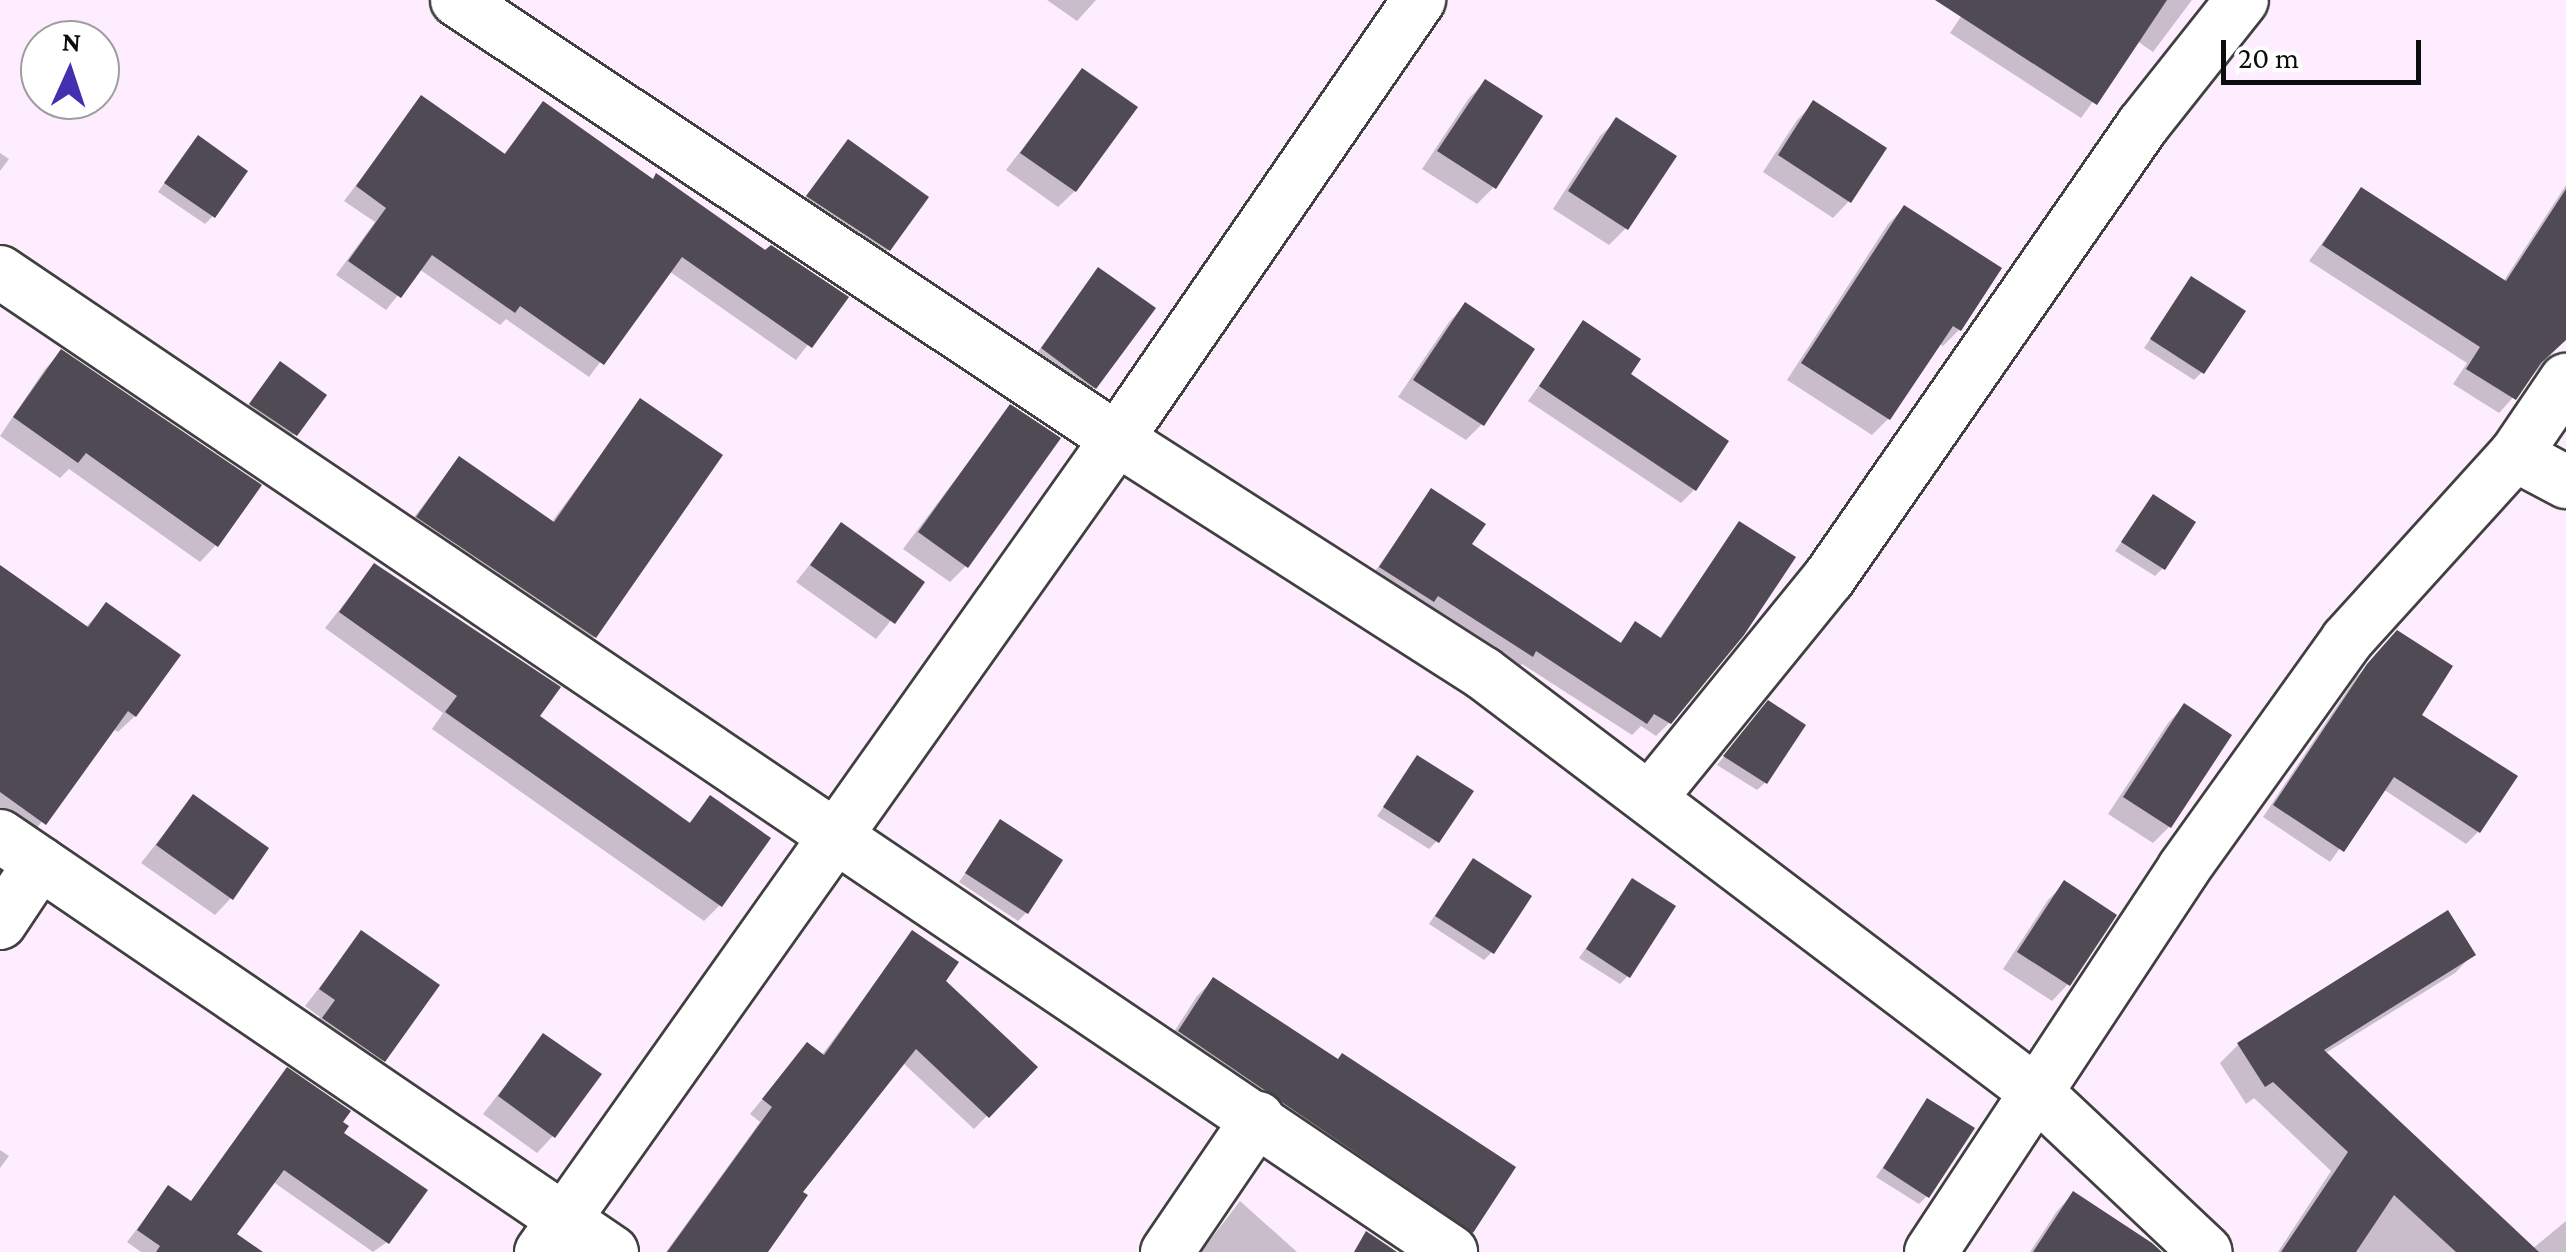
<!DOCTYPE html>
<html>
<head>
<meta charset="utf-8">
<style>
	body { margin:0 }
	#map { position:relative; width:2566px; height:1252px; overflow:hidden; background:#fdedfe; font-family:"Crimson Pro",serif }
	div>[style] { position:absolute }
	.shadow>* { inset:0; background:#0003 }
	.building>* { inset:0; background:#504a54 }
	.roads { filter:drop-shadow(2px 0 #404040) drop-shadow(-2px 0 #404040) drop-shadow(0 2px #404040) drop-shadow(0 -2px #404040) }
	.minor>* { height:52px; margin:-26px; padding:0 26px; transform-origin:26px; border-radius:26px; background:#fff }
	span { translate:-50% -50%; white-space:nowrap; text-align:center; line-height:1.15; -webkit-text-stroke:10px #fff; paint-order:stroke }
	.north { position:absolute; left:20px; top:20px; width:100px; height:100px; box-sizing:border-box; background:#fff; border:2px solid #9e9e9e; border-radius:50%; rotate:3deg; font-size:28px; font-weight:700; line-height:40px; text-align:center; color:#0d0d0d }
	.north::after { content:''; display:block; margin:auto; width:35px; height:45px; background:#4330b1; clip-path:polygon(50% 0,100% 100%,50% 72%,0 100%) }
	.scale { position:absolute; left:2221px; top:40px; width:200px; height:45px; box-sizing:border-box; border:5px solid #0d0d0d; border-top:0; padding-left:12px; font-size:30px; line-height:35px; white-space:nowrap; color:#0d0d0d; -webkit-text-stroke:8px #fff; paint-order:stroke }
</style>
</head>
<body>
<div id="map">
	<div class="shadow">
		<i style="clip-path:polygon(1047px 0,1096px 0,1077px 21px)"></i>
		<i style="clip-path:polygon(1972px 0,2192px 0,2153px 52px,2137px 41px,2081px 118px,1950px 33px)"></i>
		<i style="clip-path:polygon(1082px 71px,1075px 191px,1058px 207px,1006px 170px)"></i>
		<i style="clip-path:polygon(1485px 82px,1494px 187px,1477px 204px,1422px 169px,1469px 98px)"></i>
		<i style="clip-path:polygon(422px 98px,503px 155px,544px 104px,652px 182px,845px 297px,796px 360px,669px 271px,589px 377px,506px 319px,500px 325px,419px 269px,386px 310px,336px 275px,375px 222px,344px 201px)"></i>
		<i style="clip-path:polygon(1813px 104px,1849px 201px,1833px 218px,1763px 172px,1797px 120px)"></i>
		<i style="clip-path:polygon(1617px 120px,1626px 228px,1609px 245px,1553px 209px,1600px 136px)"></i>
		<i style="clip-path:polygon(848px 143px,889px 249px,872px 266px,792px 214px)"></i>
		<i style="clip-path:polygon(191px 146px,213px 216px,205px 224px,158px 192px)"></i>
		<i style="clip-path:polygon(0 153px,9px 159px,0 171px)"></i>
		<i style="clip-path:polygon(2566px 185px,2566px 297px,2558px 347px,2499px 413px,2453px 384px,2467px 363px,2309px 261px,2361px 190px,2503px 282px)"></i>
		<i style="clip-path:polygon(1904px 208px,1959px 330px,1943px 346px,1938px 343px,1888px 419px,1872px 435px,1787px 380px,1888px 224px)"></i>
		<i style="clip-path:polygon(1099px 271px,1094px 387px,1078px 404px,1027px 366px)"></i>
		<i style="clip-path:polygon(2192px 279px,2202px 372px,2194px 380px,2144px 348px)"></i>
		<i style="clip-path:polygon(1465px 305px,1482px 424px,1466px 440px,1398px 397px,1449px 322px)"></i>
		<i style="clip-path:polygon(1583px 324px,1694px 490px,1681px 503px,1528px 401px)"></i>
		<i style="clip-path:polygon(61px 352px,216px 545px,200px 562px,69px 469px,60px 478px,0 436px,45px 369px)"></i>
		<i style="clip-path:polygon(272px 373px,323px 395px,287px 443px,243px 413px)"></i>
		<i style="clip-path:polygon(641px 401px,719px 456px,594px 637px,578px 653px,401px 534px,459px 459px,551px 523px)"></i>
		<i style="clip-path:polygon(1010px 407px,966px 566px,950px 582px,903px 549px)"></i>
		<i style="clip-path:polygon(1432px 491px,1469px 545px,1618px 645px,1636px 624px,1659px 639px,1739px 524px,1669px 723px,1656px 736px,1641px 726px,1632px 735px,1522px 664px,1518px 668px,1368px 581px)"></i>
		<i style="clip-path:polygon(2153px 497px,2163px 568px,2155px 576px,2115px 551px)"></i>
		<i style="clip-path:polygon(841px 525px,922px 582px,876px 639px,796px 582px)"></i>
		<i style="clip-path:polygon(374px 566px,536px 717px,688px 824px,711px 798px,720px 905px,704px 921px,432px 729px,443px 713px,325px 628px)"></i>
		<i style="clip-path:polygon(0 568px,85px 628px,106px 605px,135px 716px,118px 732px,112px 728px,28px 840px,0 829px)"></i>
		<i style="clip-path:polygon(2385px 645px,2478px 832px,2466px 844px,2383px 789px,2330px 862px,2263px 817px,2355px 679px)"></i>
		<i style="clip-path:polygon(2184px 706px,2169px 827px,2153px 843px,2108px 814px,2168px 723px)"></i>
		<i style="clip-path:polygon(1761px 711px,1766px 782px,1757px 790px,1717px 765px)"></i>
		<i style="clip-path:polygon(1418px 758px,1437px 841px,1429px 849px,1377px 816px)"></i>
		<i style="clip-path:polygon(193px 797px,231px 898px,215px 915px,141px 863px)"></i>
		<i style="clip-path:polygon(1001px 822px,1026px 913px,1018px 921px,959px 882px)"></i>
		<i style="clip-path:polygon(1466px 869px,1492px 952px,1484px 960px,1429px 924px)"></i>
		<i style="clip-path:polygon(1632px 882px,1628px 976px,1620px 984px,1579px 958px)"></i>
		<i style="clip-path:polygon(2065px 883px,2068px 984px,2052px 1001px,2003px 969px,2048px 900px)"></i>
		<i style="clip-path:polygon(362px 933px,383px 1060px,367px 1077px,307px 1036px,320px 1017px,305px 1006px)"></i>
		<i style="clip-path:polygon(913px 933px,943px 981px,1035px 1067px,974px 1129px,902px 1062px,800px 1192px,765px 1252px,666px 1252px,760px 1122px,750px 1114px,807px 1045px,821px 1056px)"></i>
		<i style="clip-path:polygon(2473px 954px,2455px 973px,2324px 1054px,2532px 1249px,2566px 1221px,2566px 1252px,2278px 1252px,2331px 1171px,2254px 1098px,2246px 1104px,2220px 1063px,2238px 1045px)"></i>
		<i style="clip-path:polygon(1213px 980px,1471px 1231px,1454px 1247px,1163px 1049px,1197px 996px)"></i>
		<i style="clip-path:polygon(543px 1037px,553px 1136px,537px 1153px,483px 1114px)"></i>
		<i style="clip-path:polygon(287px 1071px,340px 1122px,387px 1242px,373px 1252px,272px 1181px,221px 1252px,141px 1252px,127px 1242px,168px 1188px,190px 1203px)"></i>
		<i style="clip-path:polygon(1928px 1101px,1927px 1196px,1919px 1204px,1876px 1177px)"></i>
		<i style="clip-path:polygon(0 1150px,9px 1156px,0 1168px)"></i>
		<i style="clip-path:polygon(2073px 1194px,2117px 1252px,2030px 1252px,2057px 1211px)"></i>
		<i style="clip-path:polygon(1240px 1201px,1297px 1252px,1201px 1252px)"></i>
	</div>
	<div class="building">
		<i style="clip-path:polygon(1935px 0,2167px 0,2097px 105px)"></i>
		<i style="clip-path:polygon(1082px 68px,1138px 107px,1076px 192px,1020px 153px)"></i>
		<i style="clip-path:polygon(1485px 79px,1543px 116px,1496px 189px,1437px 151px)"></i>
		<i style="clip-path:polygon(421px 95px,505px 154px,543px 101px,653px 179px,656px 173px,765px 250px,771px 245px,849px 297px,812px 348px,682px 257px,604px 365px,520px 306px,515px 313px,432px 255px,401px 298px,348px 261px,386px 208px,356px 186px)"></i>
		<i style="clip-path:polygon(1813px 100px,1887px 148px,1851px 203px,1778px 155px)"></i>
		<i style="clip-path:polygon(1616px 117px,1677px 156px,1628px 230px,1568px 191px)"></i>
		<i style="clip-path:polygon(198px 135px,248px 171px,215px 218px,164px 183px)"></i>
		<i style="clip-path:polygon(848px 139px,929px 197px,890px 251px,806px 196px)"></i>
		<i style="clip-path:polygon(2361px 187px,2506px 281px,2566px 189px,2566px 340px,2541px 363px,2516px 400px,2466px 369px,2480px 347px,2322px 245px)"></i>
		<i style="clip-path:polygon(1904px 205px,2002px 268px,1961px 331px,1953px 326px,1890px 420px,1801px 363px)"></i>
		<i style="clip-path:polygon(1098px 267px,1156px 308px,1096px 389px,1041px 348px)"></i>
		<i style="clip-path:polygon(2191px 276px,2246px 311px,2204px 374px,2150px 339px)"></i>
		<i style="clip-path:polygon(1465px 302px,1535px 349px,1484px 426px,1413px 380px)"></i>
		<i style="clip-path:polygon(1583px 320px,1641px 359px,1631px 374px,1729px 441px,1696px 491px,1539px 386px)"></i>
		<i style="clip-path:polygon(61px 349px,262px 485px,218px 547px,86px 453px,78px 463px,13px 417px)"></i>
		<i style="clip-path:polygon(280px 361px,327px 395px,297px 436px,249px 404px)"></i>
		<i style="clip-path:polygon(640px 398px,723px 455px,596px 638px,416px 517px,459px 456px,554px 522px)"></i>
		<i style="clip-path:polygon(1010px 404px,1061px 438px,968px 568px,918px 532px)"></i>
		<i style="clip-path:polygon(1431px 488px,1486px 524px,1472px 544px,1621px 643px,1635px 621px,1661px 638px,1739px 521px,1796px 557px,1744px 635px,1671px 724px,1654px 714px,1647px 724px,1536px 651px,1533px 657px,1438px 596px,1434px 602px,1379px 567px)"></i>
		<i style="clip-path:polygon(2153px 494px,2196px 522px,2165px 570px,2121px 542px)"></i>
		<i style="clip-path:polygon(841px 522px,925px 582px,895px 624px,810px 565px)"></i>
		<i style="clip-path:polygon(374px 563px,561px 687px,540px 716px,690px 823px,710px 795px,771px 838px,722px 907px,445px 712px,457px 696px,339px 612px)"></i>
		<i style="clip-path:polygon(0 565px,88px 627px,106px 602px,181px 655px,136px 717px,128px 711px,46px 825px,0 792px)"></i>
		<i style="clip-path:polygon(2397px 630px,2453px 666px,2422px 715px,2518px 776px,2480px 833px,2394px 777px,2344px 852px,2273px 805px,2367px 664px)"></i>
		<i style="clip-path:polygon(1768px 700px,1806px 725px,1767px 784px,1723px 756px)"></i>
		<i style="clip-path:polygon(2184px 703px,2232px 735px,2171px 828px,2123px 797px)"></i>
		<i style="clip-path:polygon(1417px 755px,1474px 791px,1439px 843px,1383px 807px)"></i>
		<i style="clip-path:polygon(193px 794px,269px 848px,233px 900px,156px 845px)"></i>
		<i style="clip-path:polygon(1000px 819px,1063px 860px,1028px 914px,965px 873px)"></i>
		<i style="clip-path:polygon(1473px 858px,1532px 896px,1494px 954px,1435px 916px)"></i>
		<i style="clip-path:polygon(1632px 878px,1676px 906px,1630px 978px,1586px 949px)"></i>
		<i style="clip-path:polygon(2064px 880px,2117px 915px,2070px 986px,2017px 952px)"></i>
		<i style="clip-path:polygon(2448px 910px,2476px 955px,2324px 1050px,2539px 1252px,2456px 1252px,2394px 1195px,2356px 1252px,2281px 1252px,2348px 1152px,2273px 1082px,2265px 1087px,2237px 1043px)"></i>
		<i style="clip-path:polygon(361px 930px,440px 985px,385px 1062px,322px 1018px,335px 1000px,319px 989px)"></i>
		<i style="clip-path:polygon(912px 930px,959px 962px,946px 981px,1038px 1067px,989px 1118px,916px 1049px,803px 1192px,808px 1195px,768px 1252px,667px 1252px,772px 1107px,762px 1099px,807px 1042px,824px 1055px)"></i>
		<i style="clip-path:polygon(1213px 977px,1338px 1059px,1342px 1053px,1516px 1167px,1473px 1233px,1178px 1031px)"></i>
		<i style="clip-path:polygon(543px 1033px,602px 1074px,555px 1138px,498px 1096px)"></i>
		<i style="clip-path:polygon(287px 1067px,351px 1111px,343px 1122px,349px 1126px,344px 1133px,428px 1190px,389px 1244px,284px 1170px,237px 1234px,263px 1252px,156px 1252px,160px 1246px,137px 1230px,168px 1185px,191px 1201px)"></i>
		<i style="clip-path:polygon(1927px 1098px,1975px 1128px,1929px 1198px,1883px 1168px)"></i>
		<i style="clip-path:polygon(2073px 1191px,2152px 1243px,2162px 1252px,2033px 1252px)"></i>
		<i style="clip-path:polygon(1366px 1231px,1397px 1252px,1354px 1252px)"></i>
	</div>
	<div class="roads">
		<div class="minor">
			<i style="left:457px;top:0;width:793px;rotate:33.63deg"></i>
			<i style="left:1117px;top:439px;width:434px;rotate:32.6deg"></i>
			<i style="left:1483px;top:673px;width:694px;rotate:37.15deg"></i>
			<i style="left:2036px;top:1092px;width:233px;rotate:43.3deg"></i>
			<i style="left:0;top:272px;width:1751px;rotate:34.03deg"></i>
			<i style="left:2515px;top:455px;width:58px;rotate:27.9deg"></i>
			<i style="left:1650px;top:798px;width:284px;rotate:-50.9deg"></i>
			<i style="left:1829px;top:578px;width:551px;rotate:-55.27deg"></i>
			<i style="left:2143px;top:125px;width:159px;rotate:-51.6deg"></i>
			<i style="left:0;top:836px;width:740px;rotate:34.21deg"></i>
			<i style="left:0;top:923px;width:72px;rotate:-56.3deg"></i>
			<i style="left:541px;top:1252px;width:996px;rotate:-54.68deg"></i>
			<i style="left:1117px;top:439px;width:533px;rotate:-55.47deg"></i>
			<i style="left:1167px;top:1252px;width:162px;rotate:-55.8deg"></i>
			<i style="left:1931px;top:1252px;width:460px;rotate:-56.6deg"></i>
			<i style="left:2184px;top:868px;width:280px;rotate:-54.4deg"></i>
			<i style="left:2347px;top:640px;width:250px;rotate:-47.8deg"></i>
			<i style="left:2515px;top:455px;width:91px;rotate:-55.8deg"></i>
		</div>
	</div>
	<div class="north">N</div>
	<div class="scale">20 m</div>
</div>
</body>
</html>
